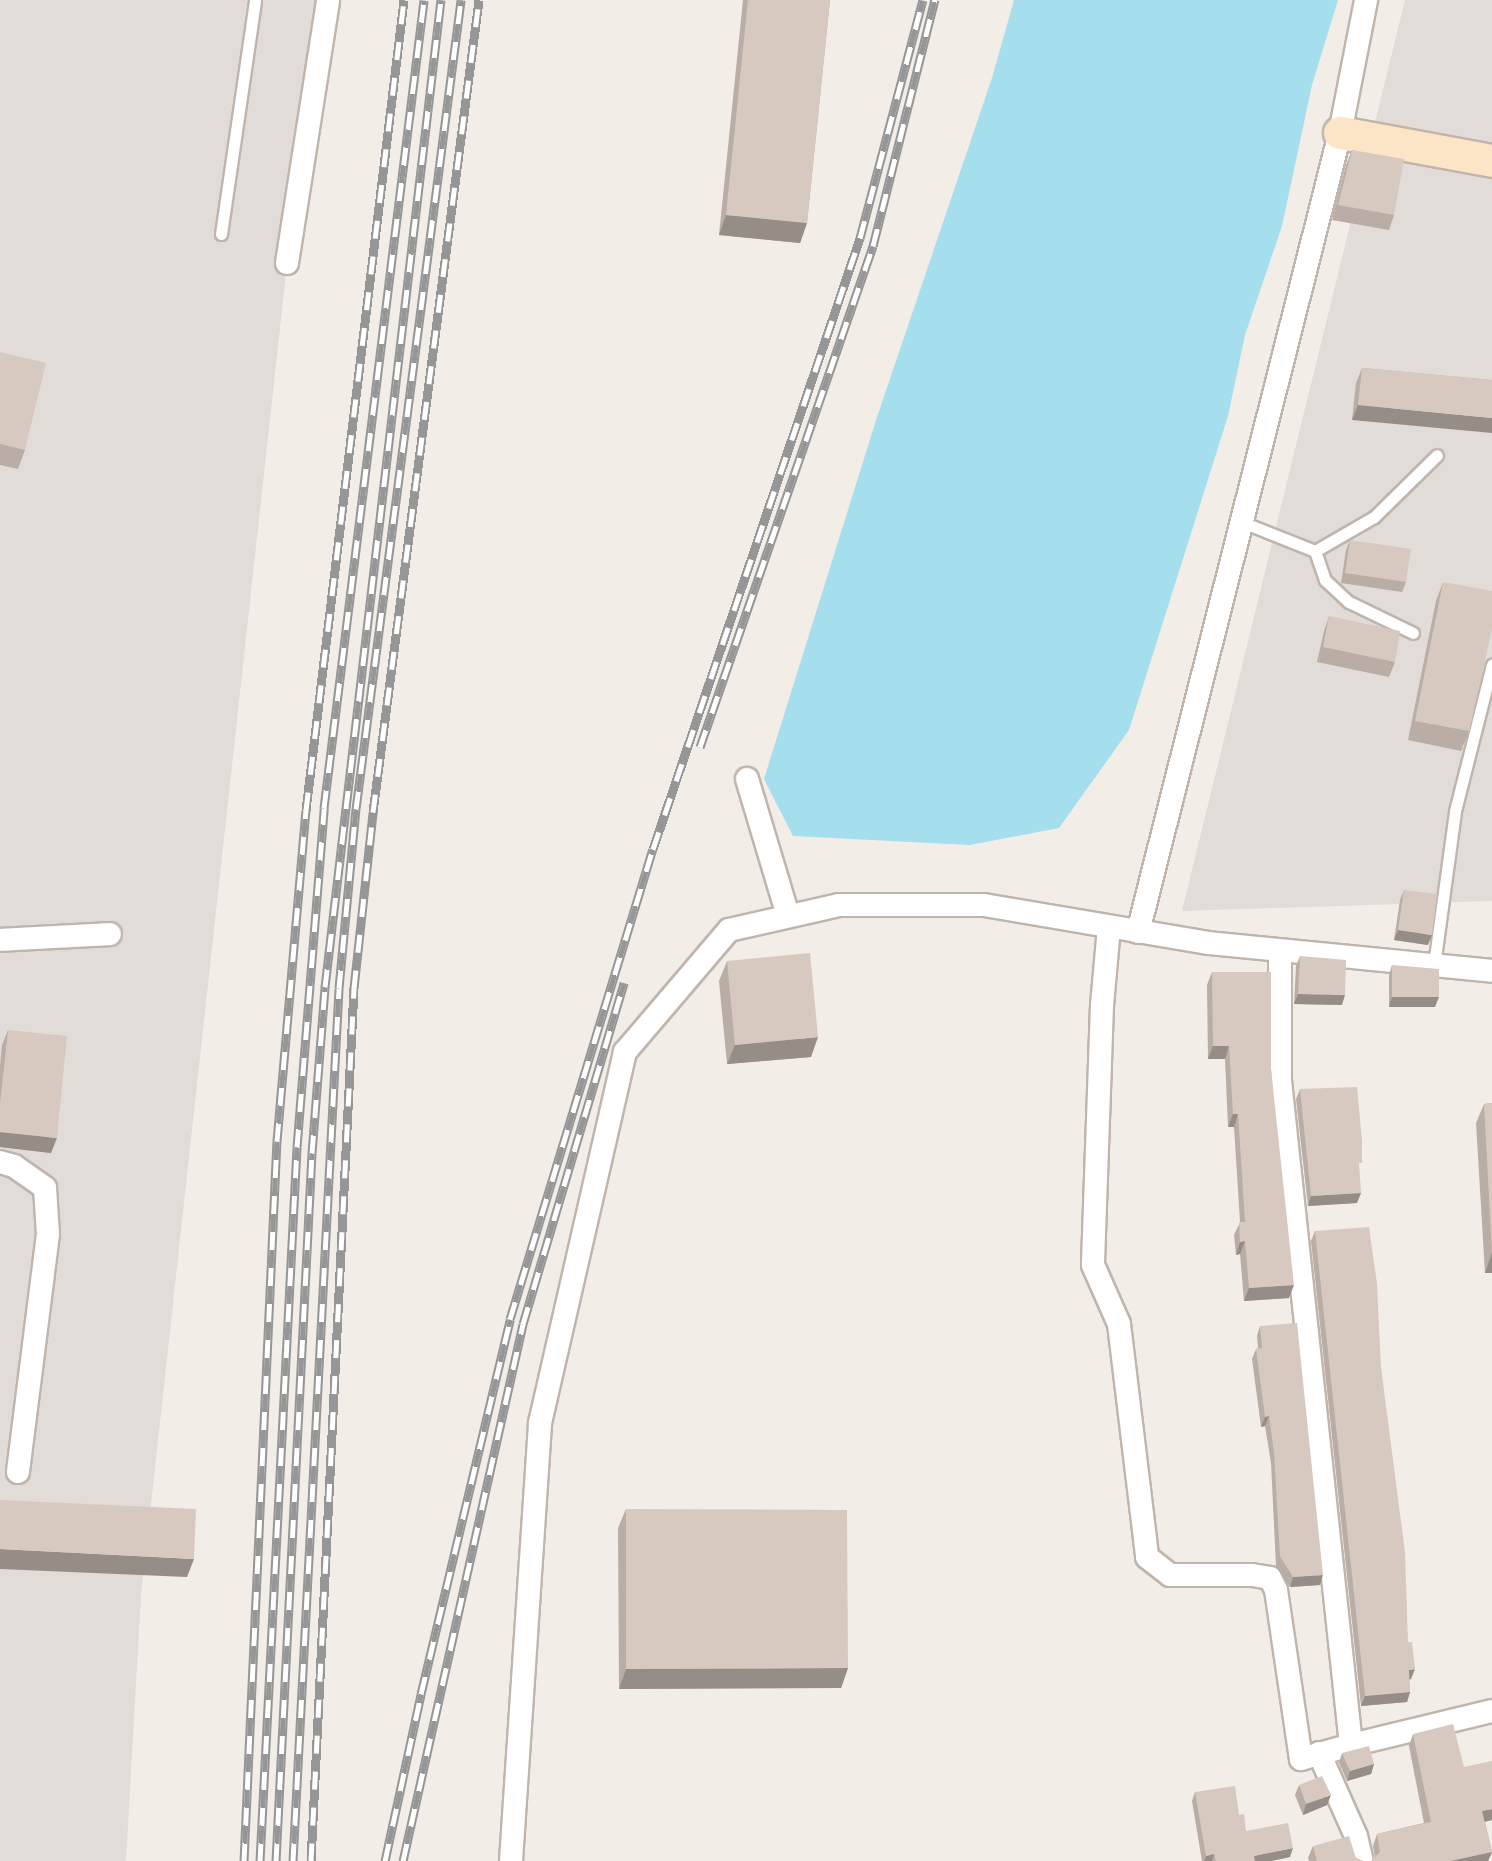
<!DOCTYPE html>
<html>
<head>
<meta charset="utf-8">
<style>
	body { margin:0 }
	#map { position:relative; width:1492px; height:1861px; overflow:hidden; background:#f2ede7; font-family:"Open Sans",sans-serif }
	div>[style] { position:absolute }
	.industrial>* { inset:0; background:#e2dcd8 }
	.water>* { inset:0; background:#a5deed }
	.roads { filter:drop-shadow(2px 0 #c0b5ad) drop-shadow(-2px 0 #c0b5ad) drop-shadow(0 2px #c0b5ad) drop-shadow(0 -2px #c0b5ad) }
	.lane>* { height:11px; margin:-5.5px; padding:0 5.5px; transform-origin:5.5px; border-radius:5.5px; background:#fff }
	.street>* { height:22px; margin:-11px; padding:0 11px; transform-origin:11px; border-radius:11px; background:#fff }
	.secondary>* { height:32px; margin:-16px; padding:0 16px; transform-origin:16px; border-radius:16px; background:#fce5c7 }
	.rail>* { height:9px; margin-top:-4.5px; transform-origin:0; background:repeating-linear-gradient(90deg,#fff 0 18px,#969696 0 36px); box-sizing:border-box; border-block:2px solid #969696 }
	.wall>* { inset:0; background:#b9ada5 }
	.shaded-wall>* { inset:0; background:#968d86 }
	.building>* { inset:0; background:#d7c9c0 }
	span { translate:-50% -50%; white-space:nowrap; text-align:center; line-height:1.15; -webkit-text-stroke:6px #fff; paint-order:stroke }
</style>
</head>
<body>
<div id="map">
	<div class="industrial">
		<i style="clip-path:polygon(0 0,316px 0,141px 1595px,126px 1861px,0 1861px)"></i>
		<i style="clip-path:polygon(1405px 0,1492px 0,1492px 901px,1182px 911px)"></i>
	</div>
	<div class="water">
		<i style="clip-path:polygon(1014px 0,1338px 0,1312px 85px,1282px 226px,1245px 335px,1228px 416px,1129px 730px,1059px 828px,970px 845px,793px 836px,764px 779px,877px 417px,992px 78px)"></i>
	</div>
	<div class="roads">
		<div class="lane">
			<i style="left:221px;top:234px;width:236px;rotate:-81.7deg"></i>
			<i style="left:1242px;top:522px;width:79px;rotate:21.7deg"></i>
			<i style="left:1315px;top:551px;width:68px;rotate:-30deg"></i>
			<i style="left:1374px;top:517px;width:88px;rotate:-44.5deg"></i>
			<i style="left:1315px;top:551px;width:31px;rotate:71deg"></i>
			<i style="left:1325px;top:580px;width:33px;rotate:43deg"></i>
			<i style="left:1349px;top:602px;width:71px;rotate:25.8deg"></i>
			<i style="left:1434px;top:965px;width:155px;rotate:-82.2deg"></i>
			<i style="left:1455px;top:811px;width:151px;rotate:-75.8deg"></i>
		</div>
		<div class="street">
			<i style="left:287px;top:263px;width:266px;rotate:-81.1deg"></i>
			<i style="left:747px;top:779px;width:143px;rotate:73.3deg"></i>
			<i style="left:1109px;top:927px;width:78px;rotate:95.1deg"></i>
			<i style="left:1102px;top:1005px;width:260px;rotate:92deg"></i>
			<i style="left:1093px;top:1265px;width:64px;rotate:66.2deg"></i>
			<i style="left:1119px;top:1324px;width:235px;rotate:83.1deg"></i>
			<i style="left:1147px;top:1557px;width:29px;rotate:38deg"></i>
			<i style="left:1170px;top:1575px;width:82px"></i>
			<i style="left:1252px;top:1575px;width:18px;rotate:9deg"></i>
			<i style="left:1270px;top:1578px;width:13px;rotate:63deg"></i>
			<i style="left:1276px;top:1590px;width:171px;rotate:81.6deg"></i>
			<i style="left:1301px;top:1759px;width:52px;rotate:-15.6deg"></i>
			<i style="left:1351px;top:1745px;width:668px;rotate:-96.1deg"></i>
			<i style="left:1280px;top:1081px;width:130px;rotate:-90deg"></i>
			<i style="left:1138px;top:932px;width:824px;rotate:-75.81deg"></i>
			<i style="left:1340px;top:133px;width:136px;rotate:-78.9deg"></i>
			<i style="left:0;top:940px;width:110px;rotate:-3.1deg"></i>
			<i style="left:0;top:1162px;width:15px;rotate:16deg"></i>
			<i style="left:14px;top:1166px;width:38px;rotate:35deg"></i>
			<i style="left:45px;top:1188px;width:46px;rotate:86.3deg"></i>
			<i style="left:48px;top:1234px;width:240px;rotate:97.2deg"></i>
			<i style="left:1351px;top:1745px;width:145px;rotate:-13.6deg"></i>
			<i style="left:1319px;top:1753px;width:91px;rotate:66deg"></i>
			<i style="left:1356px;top:1836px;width:26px;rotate:77deg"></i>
			<i style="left:511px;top:1861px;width:439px;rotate:-86.2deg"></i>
			<i style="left:540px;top:1423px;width:381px;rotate:-77.1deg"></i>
			<i style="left:625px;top:1052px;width:160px;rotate:-49.6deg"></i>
			<i style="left:729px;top:930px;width:113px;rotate:-12.8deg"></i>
			<i style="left:839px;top:905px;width:145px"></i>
			<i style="left:984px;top:905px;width:227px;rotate:9.6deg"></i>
			<i style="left:1208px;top:943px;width:285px;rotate:5.6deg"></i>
		</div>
		<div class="secondary">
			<i style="left:1340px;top:133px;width:155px;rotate:10.4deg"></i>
		</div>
	</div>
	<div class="rail">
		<i style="left:700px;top:747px;width:530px;rotate:-70.95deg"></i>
		<i style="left:873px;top:246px;width:254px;rotate:-75.9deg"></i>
		<i style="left:244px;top:1861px;width:721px;rotate:-87.38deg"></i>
		<i style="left:277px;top:1141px;width:332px;rotate:-85deg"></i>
		<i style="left:306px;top:810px;width:816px;rotate:-83.1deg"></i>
		<i style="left:260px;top:1861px;width:715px;rotate:-87.03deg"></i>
		<i style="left:297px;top:1147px;width:340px;rotate:-85.4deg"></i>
		<i style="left:324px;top:808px;width:814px;rotate:-82.94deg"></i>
		<i style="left:276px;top:1861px;width:709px;rotate:-87.09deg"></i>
		<i style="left:312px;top:1153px;width:167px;rotate:-85.5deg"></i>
		<i style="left:325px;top:987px;width:994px;rotate:-83.3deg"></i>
		<i style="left:293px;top:1861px;width:874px;rotate:-86.98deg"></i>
		<i style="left:339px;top:988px;width:180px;rotate:-84.6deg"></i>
		<i style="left:356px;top:809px;width:816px;rotate:-82.6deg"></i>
		<i style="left:311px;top:1861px;width:874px;rotate:-87.18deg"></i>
		<i style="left:354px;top:988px;width:177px;rotate:-83.8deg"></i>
		<i style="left:373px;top:812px;width:819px;rotate:-82.56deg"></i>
		<i style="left:385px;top:1861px;width:171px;rotate:-77.8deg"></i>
		<i style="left:421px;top:1694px;width:385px;rotate:-76.6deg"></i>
		<i style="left:510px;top:1319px;width:491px;rotate:-73.1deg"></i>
		<i style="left:653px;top:849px;width:645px;rotate:-71.28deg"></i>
		<i style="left:860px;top:238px;width:246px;rotate:-75.2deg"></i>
		<i style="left:403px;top:1861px;width:550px;rotate:-77.4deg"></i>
		<i style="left:523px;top:1324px;width:356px;rotate:-73.5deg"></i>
	</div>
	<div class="wall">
		<i style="clip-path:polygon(743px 0,830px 0,807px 223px,800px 243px,719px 235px)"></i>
		<i style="clip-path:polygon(1352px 150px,1394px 215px,1389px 230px,1332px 220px,1346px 165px)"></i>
		<i style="clip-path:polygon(0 352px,25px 450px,18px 469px,0 465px)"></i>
		<i style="clip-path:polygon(1362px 368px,1492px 380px,1352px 420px,1356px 383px)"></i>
		<i style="clip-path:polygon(1350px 540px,1406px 582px,1402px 592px,1341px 583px,1346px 550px)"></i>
		<i style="clip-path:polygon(1443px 582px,1469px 731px,1461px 751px,1408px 740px,1436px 601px)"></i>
		<i style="clip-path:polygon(1329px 616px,1395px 662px,1389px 677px,1317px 662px,1324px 631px)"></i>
		<i style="clip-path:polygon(1404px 890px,1428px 945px,1394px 940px,1400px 900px)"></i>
		<i style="clip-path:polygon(1300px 956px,1342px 1005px,1294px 1004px,1296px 966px)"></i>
		<i style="clip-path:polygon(727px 961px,811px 1057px,727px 1064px,719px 981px)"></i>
		<i style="clip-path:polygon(1392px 965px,1435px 1007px,1389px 1007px,1389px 975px)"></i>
		<i style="clip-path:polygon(1212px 972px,1271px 1069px,1289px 1298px,1244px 1301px,1240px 1254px,1236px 1255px,1234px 1235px,1240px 1222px,1234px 1127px,1228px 1127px,1225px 1059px,1208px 1059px,1207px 985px)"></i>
		<i style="clip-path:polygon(8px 1030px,51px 1153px,0 1147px,0 1066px,2px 1045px)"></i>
		<i style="clip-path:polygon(1300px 1089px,1359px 1172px,1357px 1203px,1308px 1206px,1296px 1099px)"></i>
		<i style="clip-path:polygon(1492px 1103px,1492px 1273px,1485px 1273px,1476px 1123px,1484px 1104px)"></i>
		<i style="clip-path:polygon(1315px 1231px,1381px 1368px,1411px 1679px,1409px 1680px,1410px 1692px,1407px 1702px,1361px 1706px,1311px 1241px)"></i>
		<i style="clip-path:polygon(1260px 1326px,1320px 1585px,1290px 1587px,1276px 1566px,1271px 1463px,1265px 1426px,1261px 1427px,1252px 1359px,1256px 1349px,1258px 1348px,1257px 1336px)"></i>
		<i style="clip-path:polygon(626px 1509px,848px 1668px,841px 1688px,619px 1689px,618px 1528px)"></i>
		<i style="clip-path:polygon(1413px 1734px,1464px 1767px,1492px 1820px,1485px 1822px,1492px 1852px,1488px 1861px,1371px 1861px,1375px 1857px,1373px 1846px,1377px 1834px,1424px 1823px,1409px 1746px)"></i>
		<i style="clip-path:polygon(1342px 1753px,1374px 1764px,1371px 1774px,1347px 1781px,1339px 1763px)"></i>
		<i style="clip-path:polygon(1299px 1785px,1327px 1805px,1303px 1815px,1295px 1795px)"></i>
		<i style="clip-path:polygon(1195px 1792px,1239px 1815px,1246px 1831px,1290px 1857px,1271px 1861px,1202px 1861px,1192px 1801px)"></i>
		<i style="clip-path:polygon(1313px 1846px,1356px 1858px,1363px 1861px,1309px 1861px,1308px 1858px)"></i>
	</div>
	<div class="shaded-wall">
		<i style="clip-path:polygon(726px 215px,807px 223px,800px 243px,719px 235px)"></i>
		<i style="clip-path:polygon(1358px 405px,1492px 418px,1492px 433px,1352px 420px)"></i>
		<i style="clip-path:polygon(1398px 930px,1432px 935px,1428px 945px,1394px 940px)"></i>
		<i style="clip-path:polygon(1298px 994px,1345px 995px,1342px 1005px,1294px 1004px)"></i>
		<i style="clip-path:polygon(1392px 997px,1439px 997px,1435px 1007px,1389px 1007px)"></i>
		<i style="clip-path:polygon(818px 1037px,811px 1057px,727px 1064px,735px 1045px)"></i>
		<i style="clip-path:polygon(1213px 1046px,1229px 1046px,1225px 1059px,1208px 1059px)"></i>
		<i style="clip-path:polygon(1233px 1114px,1238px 1114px,1234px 1127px,1228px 1127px)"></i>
		<i style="clip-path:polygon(0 1132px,57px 1138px,51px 1153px,0 1147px)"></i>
		<i style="clip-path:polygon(1361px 1193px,1357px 1203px,1308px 1206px,1311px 1196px)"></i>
		<i style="clip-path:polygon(1245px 1241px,1240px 1254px,1236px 1255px,1240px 1242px)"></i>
		<i style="clip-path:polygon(1492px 1253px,1492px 1273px,1485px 1273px)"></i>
		<i style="clip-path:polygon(1294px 1285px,1289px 1298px,1244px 1301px,1249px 1288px)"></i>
		<i style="clip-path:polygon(1269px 1416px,1265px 1426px,1261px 1427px,1265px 1417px)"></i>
		<i style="clip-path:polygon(0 1549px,194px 1559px,187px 1577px,0 1569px)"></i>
		<i style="clip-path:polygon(1323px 1575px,1320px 1585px,1290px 1587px,1293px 1577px)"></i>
		<i style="clip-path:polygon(848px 1668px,841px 1688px,619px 1689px,626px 1669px)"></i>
		<i style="clip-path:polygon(1415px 1669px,1411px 1679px,1405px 1680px,1409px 1670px)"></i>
		<i style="clip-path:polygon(1410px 1692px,1407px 1702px,1361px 1706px,1365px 1696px)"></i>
		<i style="clip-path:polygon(1374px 1764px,1371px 1774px,1347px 1781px,1350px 1771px)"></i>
		<i style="clip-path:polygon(1331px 1795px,1327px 1805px,1303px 1815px,1306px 1804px)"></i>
		<i style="clip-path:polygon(1492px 1809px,1492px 1820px,1478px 1823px,1482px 1811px)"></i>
		<i style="clip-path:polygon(1293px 1848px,1290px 1857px,1271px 1861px,1252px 1861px,1254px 1856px)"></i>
		<i style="clip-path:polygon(1492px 1852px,1488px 1861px,1450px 1861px)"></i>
		<i style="clip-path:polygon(1214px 1854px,1212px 1861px,1204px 1861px,1206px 1856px)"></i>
	</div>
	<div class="building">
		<i style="clip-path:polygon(748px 0,830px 0,807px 223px,726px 215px)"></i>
		<i style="clip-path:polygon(1352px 150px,1404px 159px,1394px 215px,1338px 205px)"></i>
		<i style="clip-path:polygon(0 352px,46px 363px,25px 450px,0 444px)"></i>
		<i style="clip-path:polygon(1362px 368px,1492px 380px,1492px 418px,1358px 405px)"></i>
		<i style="clip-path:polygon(1350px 540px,1411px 549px,1406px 582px,1345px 573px)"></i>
		<i style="clip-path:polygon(1443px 582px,1492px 591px,1492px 629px,1469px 731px,1415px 721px)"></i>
		<i style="clip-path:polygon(1329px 616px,1400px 631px,1395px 662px,1323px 647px)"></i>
		<i style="clip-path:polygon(1404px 890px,1437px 894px,1432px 935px,1398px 930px)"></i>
		<i style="clip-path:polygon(810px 953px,818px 1037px,735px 1045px,727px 961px)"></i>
		<i style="clip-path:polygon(1300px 956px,1346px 960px,1345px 995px,1298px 994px)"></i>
		<i style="clip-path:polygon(1392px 965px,1439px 969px,1439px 997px,1392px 997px)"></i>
		<i style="clip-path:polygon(1212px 972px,1271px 972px,1271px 1069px,1294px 1285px,1249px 1288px,1245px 1241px,1240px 1242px,1239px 1222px,1245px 1222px,1238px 1114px,1233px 1114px,1229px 1046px,1213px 1046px)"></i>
		<i style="clip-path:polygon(8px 1030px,67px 1036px,57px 1138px,0 1132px,0 1104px)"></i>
		<i style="clip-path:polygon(1357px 1087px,1362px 1141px,1362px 1163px,1359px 1163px,1361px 1193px,1311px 1196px,1300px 1089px)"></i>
		<i style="clip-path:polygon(1492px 1103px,1492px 1253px,1484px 1104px)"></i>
		<i style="clip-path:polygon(1369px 1227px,1377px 1284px,1381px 1368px,1405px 1552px,1408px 1642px,1412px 1642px,1415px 1669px,1409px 1670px,1410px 1692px,1365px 1696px,1315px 1231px)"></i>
		<i style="clip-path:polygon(1297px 1323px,1323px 1575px,1293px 1577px,1280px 1556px,1274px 1453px,1269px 1416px,1265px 1417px,1256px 1349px,1262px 1348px,1260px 1326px)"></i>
		<i style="clip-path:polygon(0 1500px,196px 1509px,194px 1559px,0 1549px)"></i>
		<i style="clip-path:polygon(626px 1509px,847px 1510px,848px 1668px,626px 1669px)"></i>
		<i style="clip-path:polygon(1453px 1724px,1464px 1767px,1492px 1761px,1492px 1809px,1482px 1811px,1492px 1852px,1450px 1861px,1371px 1861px,1380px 1852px,1377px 1834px,1431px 1822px,1413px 1734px)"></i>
		<i style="clip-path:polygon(1369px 1746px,1374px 1764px,1350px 1771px,1342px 1753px)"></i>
		<i style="clip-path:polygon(1322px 1776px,1331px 1795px,1306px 1804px,1299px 1785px)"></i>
		<i style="clip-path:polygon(1235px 1786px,1239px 1815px,1244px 1814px,1246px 1831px,1288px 1823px,1293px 1848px,1254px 1856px,1255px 1861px,1216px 1861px,1214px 1854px,1206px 1856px,1195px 1792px)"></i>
		<i style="clip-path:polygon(1349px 1836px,1356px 1858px,1363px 1861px,1317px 1861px,1313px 1846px)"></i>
	</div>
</div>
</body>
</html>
